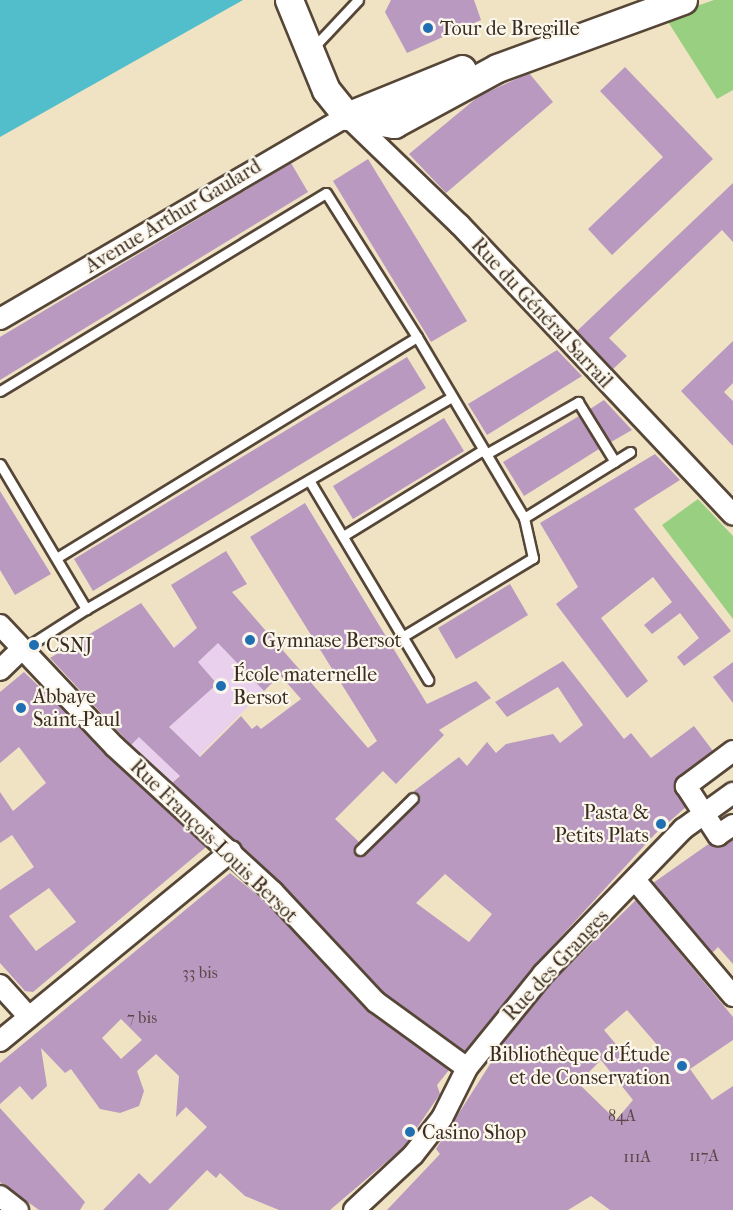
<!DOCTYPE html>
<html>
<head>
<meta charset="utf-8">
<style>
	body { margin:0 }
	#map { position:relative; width:733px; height:1210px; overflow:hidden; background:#efe3c4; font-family:"IM FELL French Canon",serif }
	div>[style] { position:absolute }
	.built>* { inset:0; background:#e9d1ed }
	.green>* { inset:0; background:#99cf81 }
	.water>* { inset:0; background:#52becc }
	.building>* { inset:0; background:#ba99c1 }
	.roads { filter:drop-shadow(2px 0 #564637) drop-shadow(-2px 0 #564637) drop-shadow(0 2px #564637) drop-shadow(0 -2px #564637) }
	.lane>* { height:9px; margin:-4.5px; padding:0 4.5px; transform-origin:4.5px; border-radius:4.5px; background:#fff }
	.street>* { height:20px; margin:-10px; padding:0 10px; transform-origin:10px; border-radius:10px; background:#fff }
	.secondary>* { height:27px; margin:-13.5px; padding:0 13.5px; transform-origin:13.5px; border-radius:13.5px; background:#fff }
	.dots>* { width:16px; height:16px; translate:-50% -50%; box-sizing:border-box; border:3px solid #fbf7ec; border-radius:50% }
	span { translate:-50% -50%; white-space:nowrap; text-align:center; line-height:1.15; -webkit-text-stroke:4.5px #fbf7ec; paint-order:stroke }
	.number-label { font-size:16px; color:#5b4647 }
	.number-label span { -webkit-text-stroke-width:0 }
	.poi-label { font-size:20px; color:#3b2a1e }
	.left { translate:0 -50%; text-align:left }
	.right { translate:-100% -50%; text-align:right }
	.street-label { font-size:20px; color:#3b2a1e }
</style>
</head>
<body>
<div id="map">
	<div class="built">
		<i style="clip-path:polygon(225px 605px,292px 662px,171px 784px,120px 737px,145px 713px,173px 647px)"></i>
	</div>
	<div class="green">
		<i style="clip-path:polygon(714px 0,733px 0,733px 90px,717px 99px,665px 17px)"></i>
		<i style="clip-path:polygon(698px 499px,733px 536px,733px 619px,662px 525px)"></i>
	</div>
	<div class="water">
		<i style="clip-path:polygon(0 0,243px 0,0 137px)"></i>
	</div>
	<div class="building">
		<i style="clip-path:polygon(391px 0,474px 0,481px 20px,407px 53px,385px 12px)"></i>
		<i style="clip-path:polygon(625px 67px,713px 159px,612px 255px,588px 229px,663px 157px,600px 91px)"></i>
		<i style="clip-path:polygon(529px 73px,553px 102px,446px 193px,409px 154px,479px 96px)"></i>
		<i style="clip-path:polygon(368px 159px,467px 321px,431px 342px,333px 181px)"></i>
		<i style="clip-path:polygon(291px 163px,308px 192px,0 380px,0 337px)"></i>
		<i style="clip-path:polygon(733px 183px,733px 242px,722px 230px,609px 338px,627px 356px,613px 369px,577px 331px)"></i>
		<i style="clip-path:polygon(733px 341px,733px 383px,724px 392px,733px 401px,733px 446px,681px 391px)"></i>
		<i style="clip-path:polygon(557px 350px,582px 376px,487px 435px,468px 404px)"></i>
		<i style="clip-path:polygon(407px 357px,426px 388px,93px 591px,74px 559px)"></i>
		<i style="clip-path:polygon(604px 400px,632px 430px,611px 442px,590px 409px)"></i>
		<i style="clip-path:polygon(579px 416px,599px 449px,524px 496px,503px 462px)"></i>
		<i style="clip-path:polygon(444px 418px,464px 451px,353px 519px,333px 486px)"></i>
		<i style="clip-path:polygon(655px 454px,680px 480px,634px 509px,731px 631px,684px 666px,677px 657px,699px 638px,680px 613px,652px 634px,644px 625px,672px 602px,653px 577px,601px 618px,648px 681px,627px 698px,556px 604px,578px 587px,540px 523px)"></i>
		<i style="clip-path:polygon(0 491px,51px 574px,15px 595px,0 570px)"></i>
		<i style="clip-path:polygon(evenodd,305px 503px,427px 704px,476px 681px,491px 698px,439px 730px,444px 735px,396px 784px,383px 771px,335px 819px,359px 842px,356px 855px,365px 855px,418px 802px,414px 791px,459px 757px,467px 766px,487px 742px,496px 753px,506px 744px,553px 734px,560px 743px,583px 725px,558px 687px,507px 717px,495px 702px,563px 661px,624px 739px,631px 733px,651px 758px,694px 726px,713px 751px,675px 781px,686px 807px,655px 834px,534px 966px,465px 1052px,384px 993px,281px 883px,172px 783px,180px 776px,139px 737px,131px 745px,50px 658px,141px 603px,174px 648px,197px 628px,171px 585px,226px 551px,247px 584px,232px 592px,368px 748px,377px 741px,250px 537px,305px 503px,218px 643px,264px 691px,280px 675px,301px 699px,261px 729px,257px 725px,252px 729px,241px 716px,200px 757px,169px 727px,217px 684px,198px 662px,218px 643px,305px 503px,445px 874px,492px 914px,469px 942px,416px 903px,445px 874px)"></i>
		<i style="clip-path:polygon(510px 584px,528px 615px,456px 659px,438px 628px)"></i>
		<i style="clip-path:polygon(733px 662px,733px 703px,713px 677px)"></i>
		<i style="clip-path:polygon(evenodd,24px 672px,206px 847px,33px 992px,25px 991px,0 963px,0 890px,34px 867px,12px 835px,0 843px,0 792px,13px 811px,46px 783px,19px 747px,0 763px,0 692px,24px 672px,49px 888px,76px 922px,36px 951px,9px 916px,49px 888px)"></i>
		<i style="clip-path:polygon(733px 839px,733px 964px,718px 947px,712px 953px,653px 883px,710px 843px,719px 847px)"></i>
		<i style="clip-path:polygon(evenodd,230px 873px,265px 901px,367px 1010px,449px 1070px,437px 1085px,440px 1094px,404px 1147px,330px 1210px,279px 1210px,245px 1196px,220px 1173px,216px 1178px,207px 1170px,168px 1210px,103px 1210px,139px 1173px,150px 1184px,207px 1127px,186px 1107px,176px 1117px,179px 1076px,156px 1054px,137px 1071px,144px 1091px,139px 1106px,120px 1113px,100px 1109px,71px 1069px,65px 1073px,41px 1048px,47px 1086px,32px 1100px,20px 1086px,0 1104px,0 1063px,230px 873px,121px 1019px,142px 1040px,121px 1059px,102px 1038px,121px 1019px)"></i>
		<i style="clip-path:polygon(evenodd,636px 900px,733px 1017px,733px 1040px,690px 1069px,712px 1100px,733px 1086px,733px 1210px,610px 1210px,591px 1196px,568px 1210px,387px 1210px,440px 1154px,436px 1149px,508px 1036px,552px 982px,636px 900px,627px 1010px,665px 1054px,638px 1055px,630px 1061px,604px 1030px,627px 1010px,636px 900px,601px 1060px,633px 1100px,616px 1120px,578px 1083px,601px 1060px)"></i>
		<i style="clip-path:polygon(0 1108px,85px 1202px,80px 1210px,39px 1210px,0 1182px)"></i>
	</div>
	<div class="roads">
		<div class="lane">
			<i style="left:312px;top:49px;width:67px;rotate:-46.8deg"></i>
			<i style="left:417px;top:337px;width:210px;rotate:59.4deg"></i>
			<i style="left:524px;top:518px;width:125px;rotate:-31.9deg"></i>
			<i style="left:0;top:391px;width:381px;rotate:-31.3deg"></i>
			<i style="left:326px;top:193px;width:170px;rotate:57.7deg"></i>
			<i style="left:417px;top:337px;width:422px;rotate:148.5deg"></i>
			<i style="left:486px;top:454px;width:106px;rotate:-29.5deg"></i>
			<i style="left:578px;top:402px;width:70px;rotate:58.3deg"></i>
			<i style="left:0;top:464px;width:169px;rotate:59.3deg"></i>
			<i style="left:86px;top:609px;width:76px;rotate:147.4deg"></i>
			<i style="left:309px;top:480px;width:233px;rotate:59.2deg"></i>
			<i style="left:343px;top:536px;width:164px;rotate:-31.6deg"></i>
			<i style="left:86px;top:609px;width:423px;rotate:-30.1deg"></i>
			<i style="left:402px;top:637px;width:153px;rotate:-31.1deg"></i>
			<i style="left:533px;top:558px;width:41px;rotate:-102.7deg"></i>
			<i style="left:360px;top:850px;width:74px;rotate:-44.5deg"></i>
		</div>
		<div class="street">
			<i style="left:0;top:319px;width:402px;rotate:-30.3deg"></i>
			<i style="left:347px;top:116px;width:157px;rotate:44deg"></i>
			<i style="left:460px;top:225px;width:398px;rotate:46.7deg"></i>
			<i style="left:0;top:625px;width:168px;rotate:46.7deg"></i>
			<i style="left:115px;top:747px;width:214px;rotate:42.5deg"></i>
			<i style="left:273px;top:892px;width:151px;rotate:46.9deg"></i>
			<i style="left:376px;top:1002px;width:112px;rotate:36deg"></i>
			<i style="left:0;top:670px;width:28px;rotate:-44deg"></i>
			<i style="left:733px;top:751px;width:59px;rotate:143.3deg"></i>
			<i style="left:686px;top:786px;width:59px;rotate:56.9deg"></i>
			<i style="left:718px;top:835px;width:18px;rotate:-34deg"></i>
			<i style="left:635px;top:880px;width:152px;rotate:49.8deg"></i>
			<i style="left:0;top:985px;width:43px;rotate:47.8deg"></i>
			<i style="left:0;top:1041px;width:299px;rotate:-39.4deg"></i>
			<i style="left:0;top:1196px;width:23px;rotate:38deg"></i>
			<i style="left:354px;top:1210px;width:81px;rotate:-43deg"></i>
			<i style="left:413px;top:1155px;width:47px;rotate:-51.9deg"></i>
			<i style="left:442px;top:1118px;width:56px;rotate:-63.4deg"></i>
			<i style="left:467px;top:1068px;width:121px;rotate:-51deg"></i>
			<i style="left:543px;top:974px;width:202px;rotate:-46deg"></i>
			<i style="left:683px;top:829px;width:62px;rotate:-35.8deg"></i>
		</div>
		<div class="secondary">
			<i style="left:289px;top:0;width:97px;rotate:67.7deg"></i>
			<i style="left:326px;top:90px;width:33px;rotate:51deg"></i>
			<i style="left:347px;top:116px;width:48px;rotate:9.7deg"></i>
			<i style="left:394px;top:124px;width:117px;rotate:-28.5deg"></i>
			<i style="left:497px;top:68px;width:198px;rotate:-20.1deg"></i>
			<i style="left:347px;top:116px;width:124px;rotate:-22.2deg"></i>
		</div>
	</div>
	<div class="dots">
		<i style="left:428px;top:28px;background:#1f6fb2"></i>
		<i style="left:250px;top:640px;background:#1f6fb2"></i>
		<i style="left:34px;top:645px;background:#1f6fb2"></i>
		<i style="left:221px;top:686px;background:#1f6fb2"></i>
		<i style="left:21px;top:708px;background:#1f6fb2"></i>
		<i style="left:661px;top:824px;background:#1f6fb2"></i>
		<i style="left:682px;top:1066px;background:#1f6fb2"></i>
		<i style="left:410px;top:1132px;background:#1f6fb2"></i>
	</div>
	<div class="number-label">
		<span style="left:200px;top:973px">33 bis</span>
		<span style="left:142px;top:1018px">7 bis</span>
		<span style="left:622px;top:1116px">84A</span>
		<span style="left:704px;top:1156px">117A</span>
		<span style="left:637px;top:1157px">111A</span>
	</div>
	<div class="poi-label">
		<span class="left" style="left:440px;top:28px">Tour de Bregille</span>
		<span class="left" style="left:262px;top:640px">Gymnase Bersot</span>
		<span class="left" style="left:46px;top:645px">CSNJ</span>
		<span class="left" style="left:233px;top:686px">École maternelle<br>Bersot</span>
		<span class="left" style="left:33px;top:708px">Abbaye<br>Saint-Paul</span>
		<span class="right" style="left:649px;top:824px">Pasta &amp;<br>Petits Plats</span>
		<span class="right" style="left:670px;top:1066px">Bibliothèque d'Étude<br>et de Conservation</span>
		<span class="left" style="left:422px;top:1132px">Casino Shop</span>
	</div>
	<div class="street-label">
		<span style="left:173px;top:216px;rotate:-31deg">Avenue Arthur Gaulard</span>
		<span style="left:542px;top:313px;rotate:47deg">Rue du Général Sarrail</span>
		<span style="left:214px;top:841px;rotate:44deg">Rue François-Louis Bersot</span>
		<span style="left:556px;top:965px;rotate:-47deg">Rue des Granges</span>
	</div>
</div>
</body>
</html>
